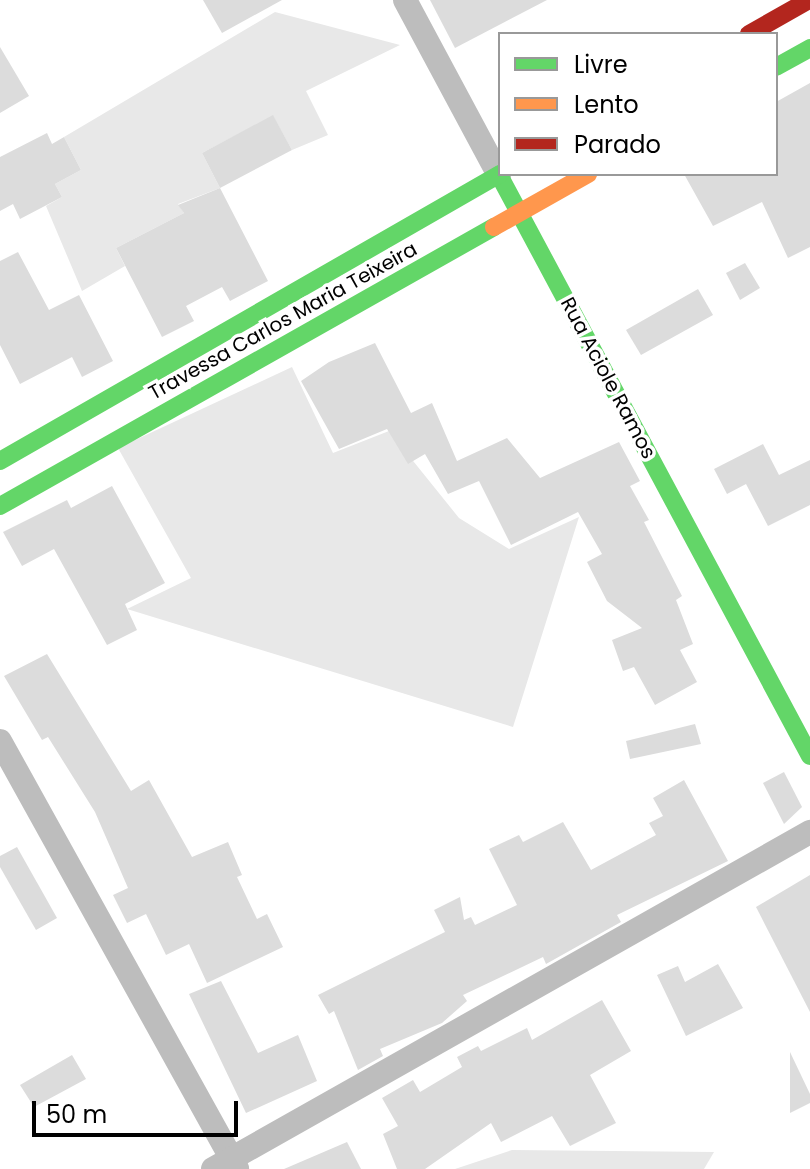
<!DOCTYPE html>
<html>
<head>
<meta charset="utf-8">
<style>
	body { margin:0 }
	#map { position:relative; width:810px; height:1169px; overflow:hidden; background:#fff; font-family:Poppins,sans-serif }
	div>[style] { position:absolute }
	.green>* { inset:0; background:#e8e8e8 }
	.building>* { inset:0; background:#dcdcdc }
	.street>* { height:24px; margin:-12px; padding:0 12px; transform-origin:12px; border-radius:12px; background:#bdbdbd }
	.fast>* { height:18px; margin:-9px; padding:0 9px; transform-origin:9px; border-radius:9px; background:#63d668 }
	.slow>* { height:18px; margin:-9px; padding:0 9px; transform-origin:9px; border-radius:9px; background:#ff974d }
	.jam>* { height:18px; margin:-9px; padding:0 9px; transform-origin:9px; border-radius:9px; background:#b3261e }
	span { translate:-50% -50%; white-space:nowrap; text-align:center; line-height:1.15; -webkit-text-stroke:7px #fff; paint-order:stroke }
	.street-label { font-size:20px; color:#000 }
	.legend { position:absolute; left:498px; top:32px; width:280px; height:144px; box-sizing:border-box; background:#fff; border:2px solid #999; margin:0; padding:10px 14px; list-style:none; font-size:24px; color:#000 }
	.legend li { display:flex; align-items:center; gap:16px; height:40px }
	.legend b { width:40px; border:2px solid #999 }
	.scale { position:absolute; left:32px; top:1101px; width:206px; height:36px; box-sizing:border-box; border:4px solid #000; border-top:0; padding-left:10px; font-size:24px; line-height:28px; white-space:nowrap; color:#000; -webkit-text-stroke:6px #fff; paint-order:stroke }
</style>
</head>
<body>
<div id="map">
	<div class="green">
		<i style="clip-path:polygon(275px 12px,400px 45px,306px 91px,328px 135px,292px 150px,273px 116px,202px 153px,220px 188px,178px 204px,184px 213px,116px 248px,125px 266px,82px 291px,46px 206px,62px 197px,55px 184px,81px 170px,64px 137px)"></i>
		<i style="clip-path:polygon(292px 367px,333px 453px,389px 431px,459px 518px,509px 549px,579px 517px,513px 727px,127px 609px,191px 578px,118px 448px)"></i>
		<i style="clip-path:polygon(512px 1150px,714px 1152px,704px 1169px,455px 1169px)"></i>
	</div>
	<div class="building">
		<i style="clip-path:polygon(203px 0,282px 0,222px 33px)"></i>
		<i style="clip-path:polygon(430px 0,547px 0,455px 48px)"></i>
		<i style="clip-path:polygon(0 47px,29px 96px,0 113px)"></i>
		<i style="clip-path:polygon(810px 83px,810px 247px,788px 258px,762px 202px,713px 226px,684px 174px,776px 174px,776px 102px)"></i>
		<i style="clip-path:polygon(273px 115px,292px 150px,220px 188px,202px 153px)"></i>
		<i style="clip-path:polygon(47px 133px,52px 144px,64px 137px,81px 170px,55px 184px,62px 197px,20px 219px,13px 204px,0 211px,0 157px)"></i>
		<i style="clip-path:polygon(220px 188px,268px 281px,230px 301px,222px 287px,186px 306px,194px 321px,162px 337px,116px 248px,184px 213px,178px 205px)"></i>
		<i style="clip-path:polygon(18px 252px,49px 310px,79px 295px,113px 361px,82px 377px,72px 357px,20px 384px,0 345px,0 261px)"></i>
		<i style="clip-path:polygon(745px 263px,760px 288px,740px 300px,726px 273px)"></i>
		<i style="clip-path:polygon(698px 289px,713px 315px,641px 355px,626px 330px)"></i>
		<i style="clip-path:polygon(375px 343px,411px 413px,432px 403px,457px 461px,507px 438px,540px 478px,619px 442px,640px 481px,630px 486px,649px 520px,644px 522px,682px 596px,676px 600px,693px 644px,680px 650px,697px 682px,655px 705px,634px 667px,623px 671px,612px 640px,642px 628px,607px 601px,587px 562px,602px 554px,578px 512px,511px 545px,479px 481px,448px 494px,425px 454px,408px 464px,387px 429px,339px 449px,301px 381px,329px 362px)"></i>
		<i style="clip-path:polygon(763px 444px,779px 475px,810px 460px,810px 505px,768px 526px,746px 484px,727px 494px,714px 469px)"></i>
		<i style="clip-path:polygon(112px 486px,165px 583px,125px 604px,137px 630px,107px 645px,54px 549px,22px 566px,3px 532px,67px 500px,71px 508px)"></i>
		<i style="clip-path:polygon(47px 654px,131px 791px,149px 780px,192px 857px,228px 842px,242px 875px,237px 877px,257px 919px,267px 914px,283px 947px,207px 983px,189px 944px,166px 955px,146px 914px,127px 923px,113px 895px,128px 888px,95px 812px,48px 737px,42px 740px,4px 676px)"></i>
		<i style="clip-path:polygon(695px 724px,701px 744px,630px 759px,626px 741px)"></i>
		<i style="clip-path:polygon(784px 772px,802px 807px,784px 824px,763px 783px)"></i>
		<i style="clip-path:polygon(684px 780px,728px 861px,617px 915px,621px 922px,546px 964px,543px 957px,463px 995px,467px 1001px,442px 1023px,380px 1049px,383px 1056px,358px 1070px,334px 1011px,329px 1014px,318px 995px,445px 932px,434px 910px,460px 897px,464px 920px,471px 917px,475px 925px,517px 905px,489px 849px,519px 835px,523px 842px,563px 822px,591px 870px,656px 835px,649px 823px,663px 816px,653px 798px)"></i>
		<i style="clip-path:polygon(17px 847px,57px 918px,36px 930px,0 867px,0 856px)"></i>
		<i style="clip-path:polygon(810px 875px,810px 1012px,756px 907px)"></i>
		<i style="clip-path:polygon(718px 964px,743px 1008px,686px 1036px,657px 975px,678px 966px,685px 982px)"></i>
		<i style="clip-path:polygon(221px 981px,258px 1053px,298px 1035px,317px 1081px,246px 1113px,189px 994px)"></i>
		<i style="clip-path:polygon(602px 1000px,631px 1051px,590px 1075px,616px 1123px,570px 1146px,552px 1116px,501px 1142px,491px 1123px,425px 1169px,397px 1169px,383px 1134px,398px 1126px,382px 1098px,413px 1080px,420px 1092px,462px 1067px,457px 1057px,478px 1046px,481px 1051px,527px 1028px,532px 1040px)"></i>
		<i style="clip-path:polygon(790px 1052px,810px 1094px,810px 1103px,790px 1113px)"></i>
		<i style="clip-path:polygon(72px 1055px,86px 1079px,34px 1107px,20px 1085px)"></i>
		<i style="clip-path:polygon(347px 1142px,361px 1169px,284px 1169px)"></i>
	</div>
	<div class="street">
		<i style="left:405px;top:0;width:199px;rotate:61.8deg"></i>
		<i style="left:0;top:741px;width:489px;rotate:61deg"></i>
		<i style="left:213px;top:1169px;width:686px;rotate:-29.44deg"></i>
	</div>
	<div class="fast">
		<i style="left:776px;top:67px;width:39px;rotate:-29deg"></i>
		<i style="left:499px;top:175px;width:659px;rotate:61.84deg"></i>
		<i style="left:0;top:461px;width:577px;rotate:-29.86deg"></i>
		<i style="left:0;top:506px;width:567px;rotate:-29.46deg"></i>
	</div>
	<div class="slow">
		<i style="left:494px;top:227px;width:108px;rotate:-29.4deg"></i>
	</div>
	<div class="jam">
		<i style="left:749px;top:34px;width:69px;rotate:-29.5deg"></i>
	</div>
	<div class="street-label">
		<span style="left:283px;top:321px;rotate:-29deg">Travessa Carlos Maria Teixeira</span>
		<span style="left:608px;top:378px;rotate:62deg">Rua Aciole Ramos</span>
	</div>
	<ul class="legend">
	<li><b style="height:10px;background:#63d668"></b>Livre</li>
	<li><b style="height:10px;background:#ff974d"></b>Lento</li>
	<li><b style="height:10px;background:#b3261e"></b>Parado</li>
	</ul>
	<div class="scale">50 m</div>
</div>
</body>
</html>
